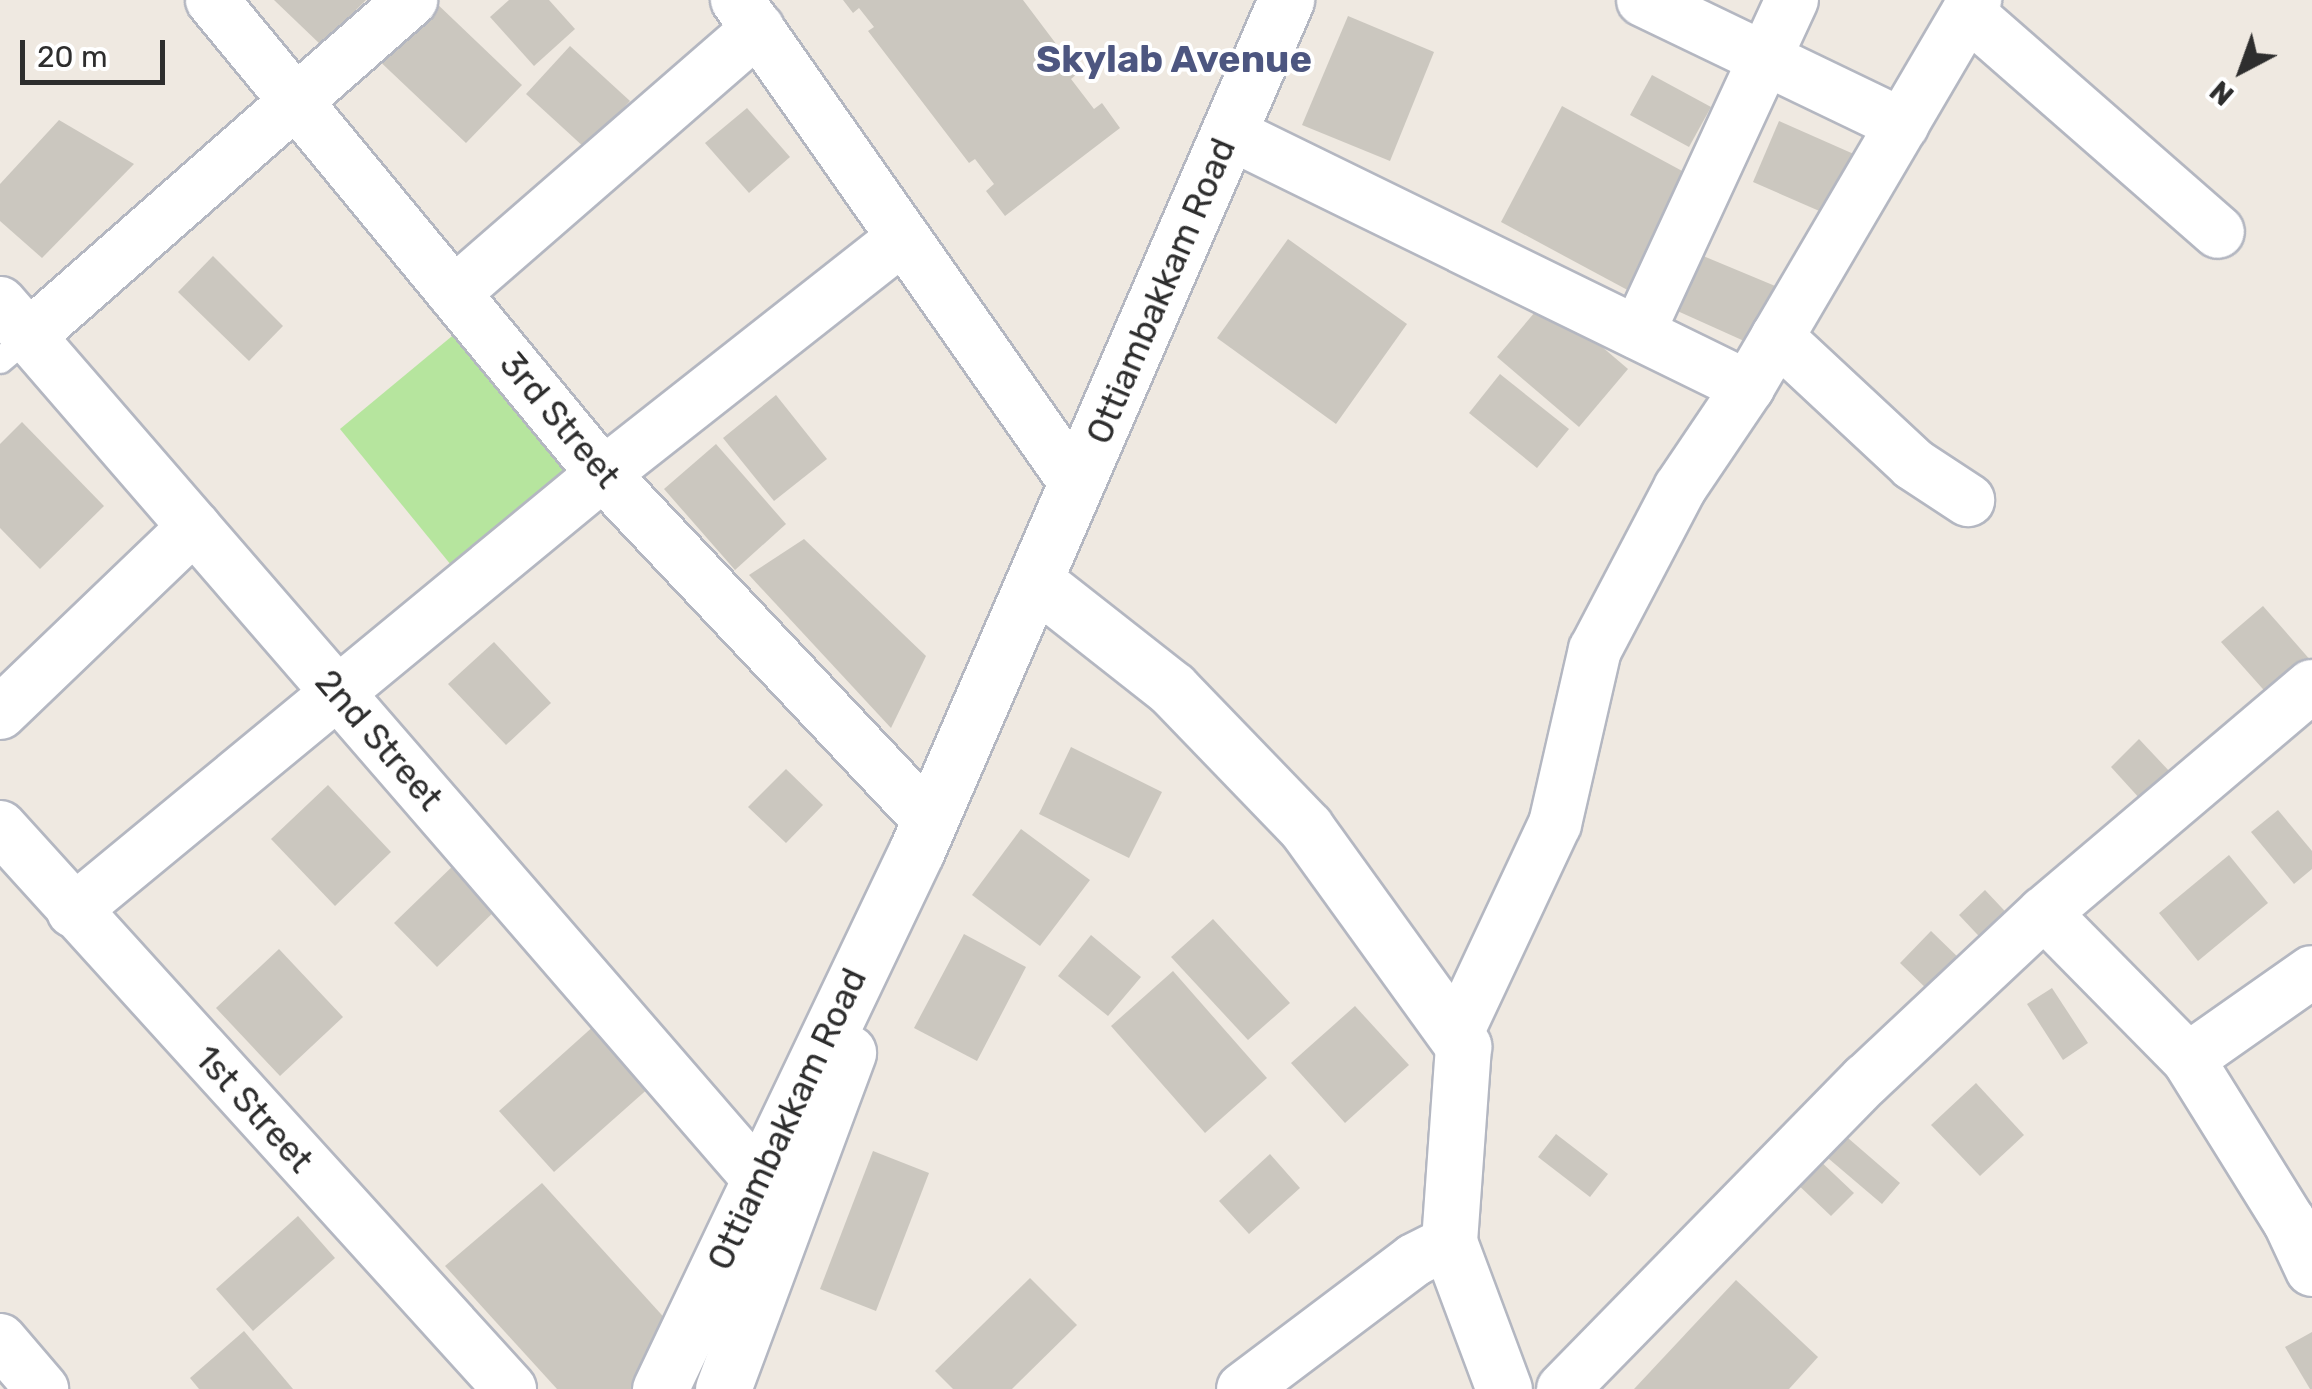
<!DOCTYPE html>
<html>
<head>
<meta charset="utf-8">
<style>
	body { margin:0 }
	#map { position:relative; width:2312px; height:1389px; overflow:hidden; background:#efe9e1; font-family:Rubik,sans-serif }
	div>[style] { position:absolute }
	.green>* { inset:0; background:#b6e59e }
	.building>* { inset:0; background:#cbc7bf }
	.roads { filter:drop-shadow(2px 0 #b4b7c1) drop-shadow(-2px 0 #b4b7c1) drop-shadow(0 2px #b4b7c1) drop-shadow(0 -2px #b4b7c1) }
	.service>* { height:25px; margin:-12.5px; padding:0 12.5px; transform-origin:12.5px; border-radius:12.5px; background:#fff }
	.minor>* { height:52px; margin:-26px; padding:0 26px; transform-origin:26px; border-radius:26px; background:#fff }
	.tertiary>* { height:55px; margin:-27.5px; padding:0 27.5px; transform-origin:27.5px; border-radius:27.5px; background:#fff }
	span { translate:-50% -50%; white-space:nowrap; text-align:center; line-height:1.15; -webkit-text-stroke:8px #fff; paint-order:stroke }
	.street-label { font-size:35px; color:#2e2e2e }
	.neighbourhood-label { font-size:38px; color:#4d5680; font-weight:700 }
	.north { position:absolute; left:2192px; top:20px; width:100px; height:100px; -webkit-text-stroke:8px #fff; paint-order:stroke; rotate:221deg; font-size:28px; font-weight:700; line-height:40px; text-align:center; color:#2e2e2e }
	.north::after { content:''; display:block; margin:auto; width:35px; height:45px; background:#2e2e2e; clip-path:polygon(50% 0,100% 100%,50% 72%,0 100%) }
	.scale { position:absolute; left:20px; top:40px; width:145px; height:45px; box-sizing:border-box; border:5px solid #2e2e2e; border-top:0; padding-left:12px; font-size:30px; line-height:35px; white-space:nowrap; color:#2e2e2e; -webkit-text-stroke:8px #fff; paint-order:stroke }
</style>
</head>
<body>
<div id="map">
	<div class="green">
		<i style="clip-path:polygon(463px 327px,591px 484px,460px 576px,340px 429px)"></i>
	</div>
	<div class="building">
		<i style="clip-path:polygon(274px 0,366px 0,321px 45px)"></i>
		<i style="clip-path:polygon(433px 0,522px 85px,466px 143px,372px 54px)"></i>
		<i style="clip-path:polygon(509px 0,549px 0,575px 29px,534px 66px,490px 17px)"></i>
		<i style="clip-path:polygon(843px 0,1023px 0,1078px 73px,1071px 79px,1094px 109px,1102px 103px,1120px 128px,1005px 216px,986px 191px,994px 184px,975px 159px,969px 163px,868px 31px,874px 27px,859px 8px,853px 13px)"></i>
		<i style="clip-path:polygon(1348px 16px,1434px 52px,1390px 161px,1302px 125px)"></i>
		<i style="clip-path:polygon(570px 46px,630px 101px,586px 149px,526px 94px)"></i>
		<i style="clip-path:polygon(1652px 75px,1711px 107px,1689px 147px,1630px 115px)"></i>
		<i style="clip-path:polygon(1562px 106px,1697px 179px,1635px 294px,1501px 222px)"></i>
		<i style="clip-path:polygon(747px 108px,790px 157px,749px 193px,705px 143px)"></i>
		<i style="clip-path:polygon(59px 120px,134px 164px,42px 258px,0 221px,0 184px)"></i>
		<i style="clip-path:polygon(1779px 121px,1865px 159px,1840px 220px,1753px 182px)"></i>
		<i style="clip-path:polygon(1288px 239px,1407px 324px,1336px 424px,1217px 338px)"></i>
		<i style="clip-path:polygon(1696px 253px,1780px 288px,1753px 345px,1673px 309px)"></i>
		<i style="clip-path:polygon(213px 256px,283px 326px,249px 361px,178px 292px)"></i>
		<i style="clip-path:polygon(1546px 299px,1628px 369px,1579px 427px,1497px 357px)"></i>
		<i style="clip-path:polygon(1500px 374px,1569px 429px,1537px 468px,1469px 413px)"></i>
		<i style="clip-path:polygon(776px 395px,827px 459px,774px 501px,723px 438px)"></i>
		<i style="clip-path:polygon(22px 422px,104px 506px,40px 569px,0 528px,0 444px)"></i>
		<i style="clip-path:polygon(716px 444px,786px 524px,735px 570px,664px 489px)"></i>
		<i style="clip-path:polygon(804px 539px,926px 656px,891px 728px,749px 575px)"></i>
		<i style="clip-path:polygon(2263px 606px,2312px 662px,2278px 706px,2221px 642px)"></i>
		<i style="clip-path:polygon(494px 642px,551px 703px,506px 745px,448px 684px)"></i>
		<i style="clip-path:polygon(2139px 739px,2171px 773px,2141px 800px,2111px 767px)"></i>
		<i style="clip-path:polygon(1071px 747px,1162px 792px,1129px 858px,1039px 814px)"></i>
		<i style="clip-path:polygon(786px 769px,823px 805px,786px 843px,748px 807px)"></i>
		<i style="clip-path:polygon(328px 785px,391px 852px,335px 906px,271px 839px)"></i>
		<i style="clip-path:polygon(2278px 810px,2312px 851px,2312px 869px,2294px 884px,2251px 832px)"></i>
		<i style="clip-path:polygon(1021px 829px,1090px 880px,1040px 946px,972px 895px)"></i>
		<i style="clip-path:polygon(2229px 855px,2268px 903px,2198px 961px,2159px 913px)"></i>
		<i style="clip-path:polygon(460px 859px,503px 903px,437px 967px,394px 923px)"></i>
		<i style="clip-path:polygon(1985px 890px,2017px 924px,1991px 949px,1959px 915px)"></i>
		<i style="clip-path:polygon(1213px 919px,1290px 1003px,1248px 1040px,1171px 957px)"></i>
		<i style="clip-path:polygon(1931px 931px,1963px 962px,1932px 994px,1900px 963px)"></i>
		<i style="clip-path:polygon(964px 934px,1026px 967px,977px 1061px,914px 1028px)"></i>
		<i style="clip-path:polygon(1091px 935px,1141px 977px,1108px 1016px,1058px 976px)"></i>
		<i style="clip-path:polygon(279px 949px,343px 1017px,280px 1076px,216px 1008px)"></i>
		<i style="clip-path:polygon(1173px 971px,1267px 1078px,1205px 1133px,1111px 1026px)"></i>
		<i style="clip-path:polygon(2052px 988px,2088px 1043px,2063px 1060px,2027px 1004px)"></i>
		<i style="clip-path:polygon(1355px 1006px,1409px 1065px,1345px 1123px,1291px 1063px)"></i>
		<i style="clip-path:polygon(596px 1024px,651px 1086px,554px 1172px,499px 1111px)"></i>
		<i style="clip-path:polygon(1976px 1083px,2024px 1135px,1980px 1176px,1931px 1125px)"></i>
		<i style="clip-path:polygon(1841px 1132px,1900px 1183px,1882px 1204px,1822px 1153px)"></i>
		<i style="clip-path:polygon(1556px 1134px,1608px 1174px,1590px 1197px,1538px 1157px)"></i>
		<i style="clip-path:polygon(873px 1151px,929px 1173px,876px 1311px,820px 1289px)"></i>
		<i style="clip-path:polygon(1270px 1154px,1300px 1188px,1249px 1234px,1219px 1201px)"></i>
		<i style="clip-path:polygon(1816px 1157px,1854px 1193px,1831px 1216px,1793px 1180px)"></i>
		<i style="clip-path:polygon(542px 1183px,670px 1324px,633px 1389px,557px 1389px,445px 1266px)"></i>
		<i style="clip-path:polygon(298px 1216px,335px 1258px,253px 1331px,216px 1289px)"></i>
		<i style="clip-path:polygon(1030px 1278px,1077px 1325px,1012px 1389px,953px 1389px,935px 1371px)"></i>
		<i style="clip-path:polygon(1736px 1280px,1818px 1357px,1789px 1389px,1634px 1389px)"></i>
		<i style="clip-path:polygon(244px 1331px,293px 1389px,199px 1389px,190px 1378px)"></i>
		<i style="clip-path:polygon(2312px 1332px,2312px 1389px,2310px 1389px,2285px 1347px)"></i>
	</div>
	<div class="roads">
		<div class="service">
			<i style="left:0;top:360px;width:38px;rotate:-40deg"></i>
		</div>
		<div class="minor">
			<i style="left:212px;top:0;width:614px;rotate:50.48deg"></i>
			<i style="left:603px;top:474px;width:477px;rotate:46.7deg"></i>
			<i style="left:737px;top:0;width:592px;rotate:54.97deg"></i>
			<i style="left:1643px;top:0;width:288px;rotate:25.7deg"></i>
			<i style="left:1968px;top:13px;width:332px;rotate:41.2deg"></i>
			<i style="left:1229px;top:133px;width:578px;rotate:26.08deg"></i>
			<i style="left:454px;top:293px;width:403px;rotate:-41deg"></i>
			<i style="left:0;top:303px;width:1158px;rotate:49.1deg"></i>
			<i style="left:1638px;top:333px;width:367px;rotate:-65.2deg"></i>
			<i style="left:29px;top:336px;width:509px;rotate:-41.33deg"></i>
			<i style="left:1777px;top:337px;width:186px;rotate:43deg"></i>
			<i style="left:1913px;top:464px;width:66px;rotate:33.2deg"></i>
			<i style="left:0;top:713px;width:269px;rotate:-43.8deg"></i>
			<i style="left:0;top:827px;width:759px;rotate:47.78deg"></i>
			<i style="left:73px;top:911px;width:687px;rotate:-39.51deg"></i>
			<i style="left:603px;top:474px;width:382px;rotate:-38.2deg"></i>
			<i style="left:2044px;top:913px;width:205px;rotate:45.4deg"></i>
			<i style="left:2188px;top:1059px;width:191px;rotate:58.1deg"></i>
			<i style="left:2289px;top:1221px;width:54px;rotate:64.9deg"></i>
			<i style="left:1456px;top:1035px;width:233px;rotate:-64.9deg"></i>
			<i style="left:1555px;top:824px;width:179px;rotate:-77.1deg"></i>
			<i style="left:1595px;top:650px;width:183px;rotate:-62.3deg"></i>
			<i style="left:1680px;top:488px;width:122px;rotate:-56deg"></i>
			<i style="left:1748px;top:387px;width:449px;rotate:-59.6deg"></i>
			<i style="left:2188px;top:1059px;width:151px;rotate:-35.1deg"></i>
			<i style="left:0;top:1340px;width:65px;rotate:49.4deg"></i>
			<i style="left:1243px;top:1389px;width:214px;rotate:-37deg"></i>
			<i style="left:1414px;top:1260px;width:39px;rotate:-27deg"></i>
			<i style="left:1563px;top:1389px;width:433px;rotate:-45.6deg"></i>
			<i style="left:1866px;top:1080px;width:244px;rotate:-43.2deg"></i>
			<i style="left:2044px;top:913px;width:351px;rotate:-40.3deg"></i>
		</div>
		<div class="tertiary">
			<i style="left:1035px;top:581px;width:174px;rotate:38.2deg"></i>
			<i style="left:1172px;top:689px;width:193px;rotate:46deg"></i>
			<i style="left:1306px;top:828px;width:269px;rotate:54.2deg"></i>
			<i style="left:1463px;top:1046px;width:196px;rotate:94.1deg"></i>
			<i style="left:1449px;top:1242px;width:157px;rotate:69.5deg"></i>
			<i style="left:660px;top:1389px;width:597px;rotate:-64.51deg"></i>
			<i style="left:917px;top:850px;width:927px;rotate:-66.53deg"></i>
			<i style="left:723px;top:1389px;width:359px;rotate:-69.6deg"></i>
		</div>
	</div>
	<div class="street-label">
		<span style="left:1161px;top:291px;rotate:-67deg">Ottiambakkam Road</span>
		<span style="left:560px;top:420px;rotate:50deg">3rd Street</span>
		<span style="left:379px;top:740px;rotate:49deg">2nd Street</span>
		<span style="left:254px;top:1109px;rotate:48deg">1st Street</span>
		<span style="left:787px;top:1119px;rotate:-65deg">Ottiambakkam Road</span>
	</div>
	<div class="neighbourhood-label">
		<span style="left:1174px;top:60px">Skylab Avenue</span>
	</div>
	<div class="north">N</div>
	<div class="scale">20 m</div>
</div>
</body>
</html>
